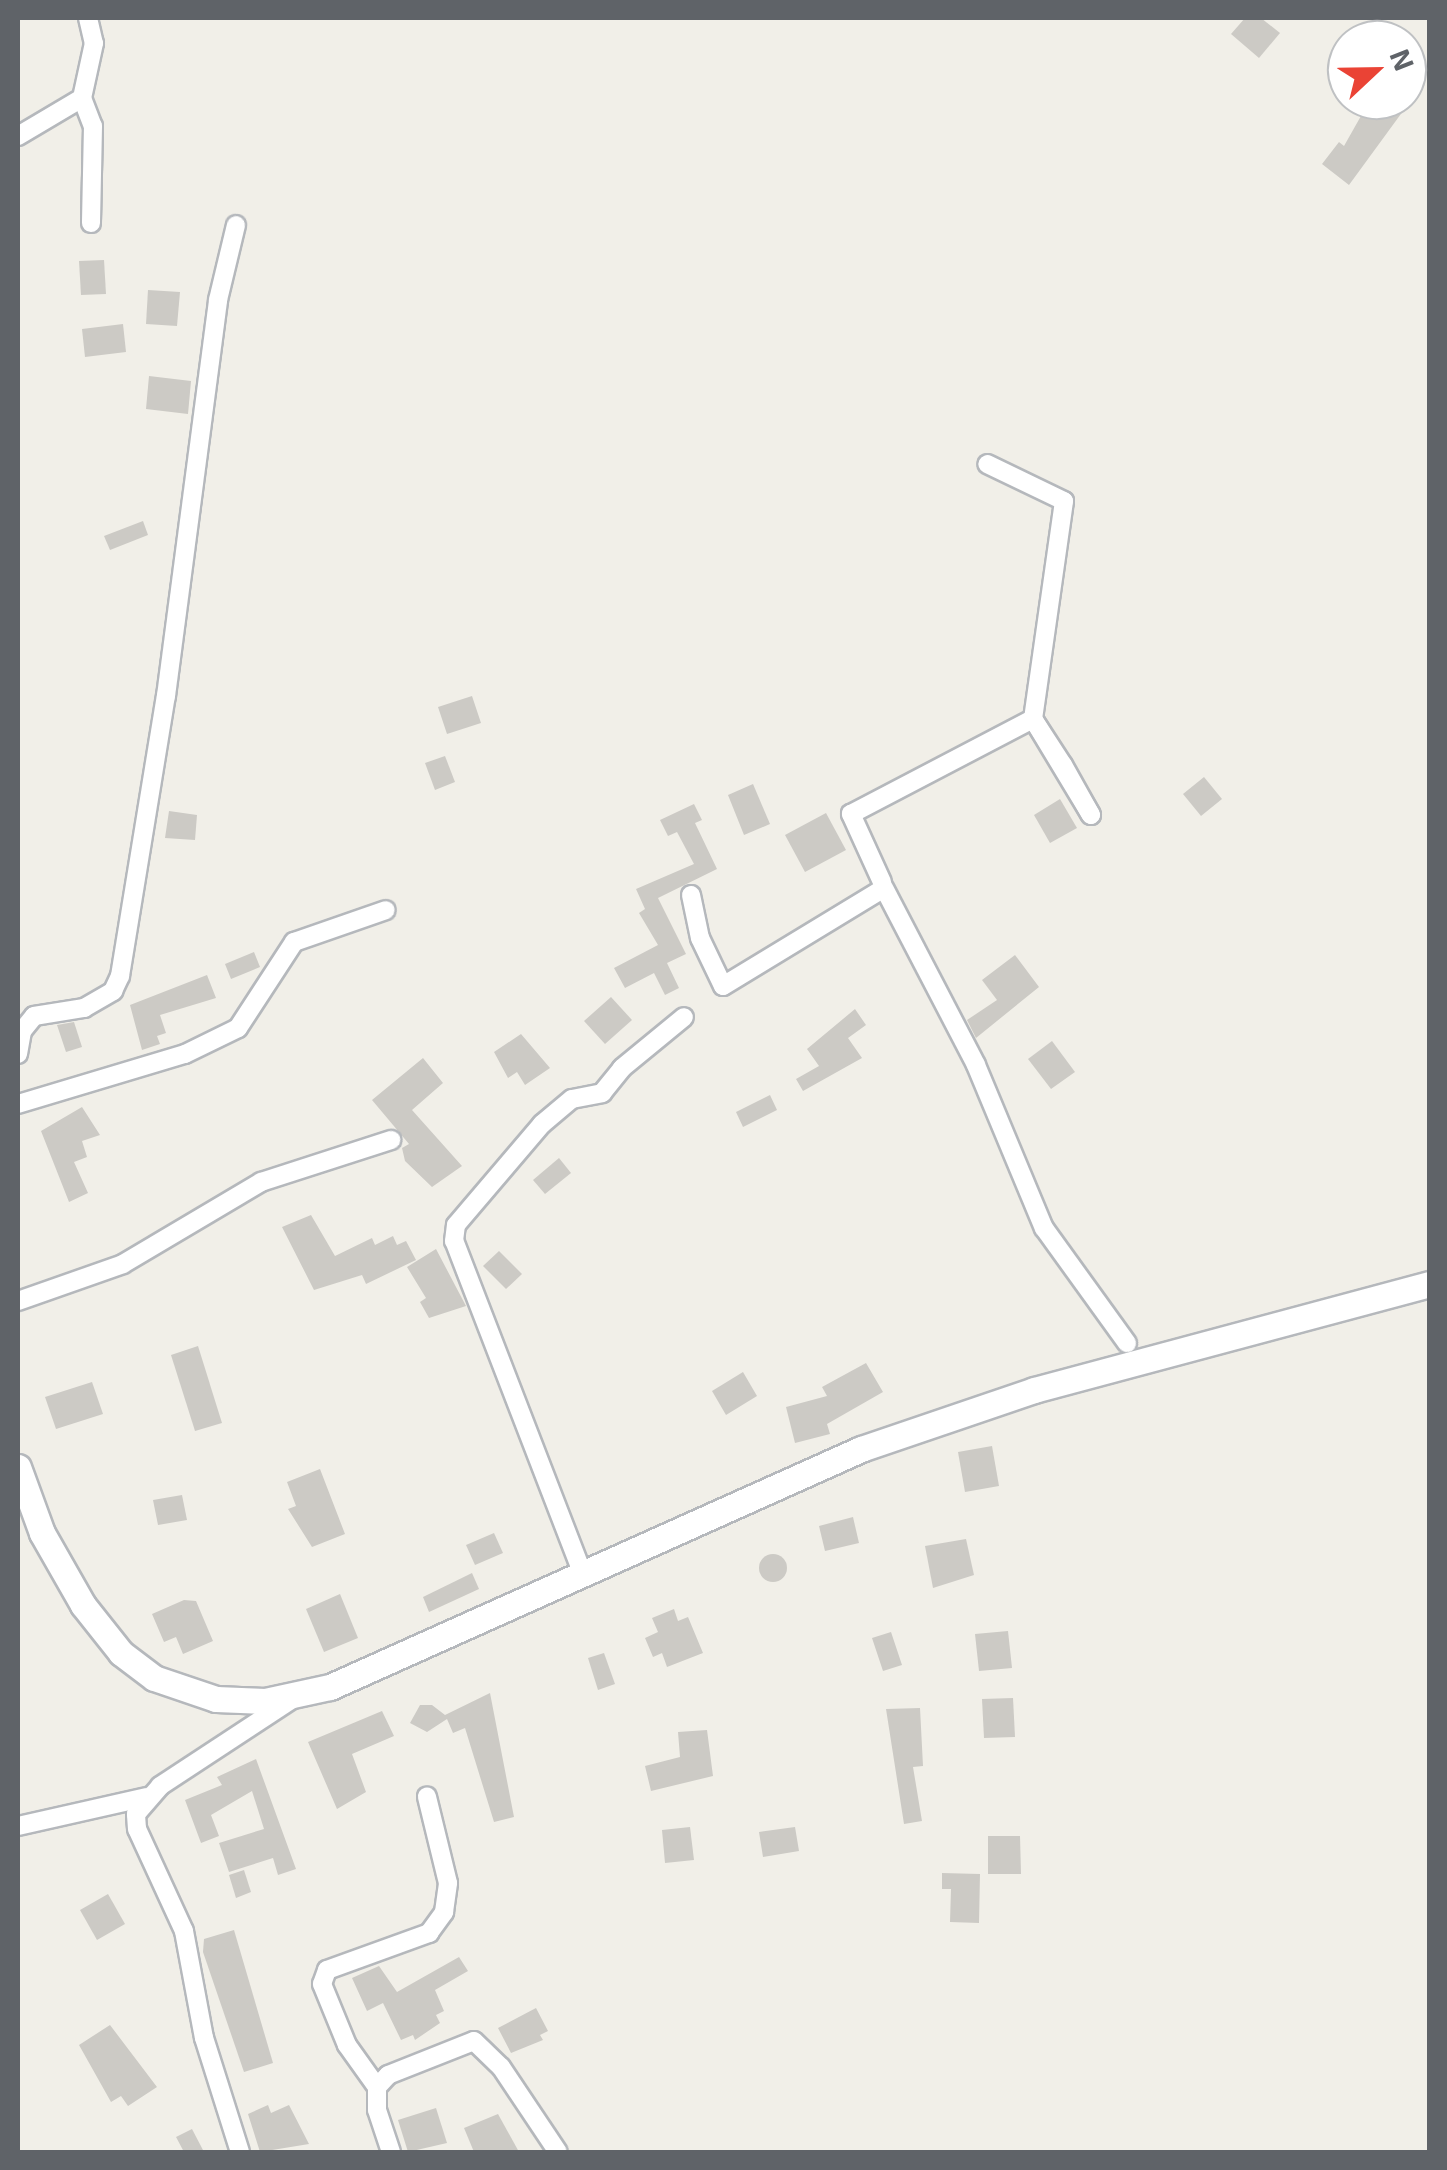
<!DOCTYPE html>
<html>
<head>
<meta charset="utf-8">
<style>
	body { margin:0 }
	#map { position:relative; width:1447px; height:2170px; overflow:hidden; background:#f1efe8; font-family:"Exo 2",sans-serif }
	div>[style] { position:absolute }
	.building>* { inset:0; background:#cccac5 }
	.round { border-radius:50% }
	.roads { filter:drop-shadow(2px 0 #b5b8bc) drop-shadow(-2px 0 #b5b8bc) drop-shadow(0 2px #b5b8bc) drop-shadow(0 -2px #b5b8bc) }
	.street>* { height:18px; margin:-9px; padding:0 9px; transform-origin:9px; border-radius:9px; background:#fff }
	.secondary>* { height:25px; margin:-12.5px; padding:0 12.5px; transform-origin:12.5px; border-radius:12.5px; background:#fff }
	span { translate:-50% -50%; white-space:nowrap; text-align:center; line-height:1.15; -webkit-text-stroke:9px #fff; paint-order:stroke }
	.frame { position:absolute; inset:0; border:20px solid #5f6368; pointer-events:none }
	.north { position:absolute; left:1327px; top:20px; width:100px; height:100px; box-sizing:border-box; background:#fff; border:2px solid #bfc1c3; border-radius:50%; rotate:68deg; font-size:28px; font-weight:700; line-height:40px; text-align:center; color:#5f6368 }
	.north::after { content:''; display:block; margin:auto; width:35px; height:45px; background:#ea4335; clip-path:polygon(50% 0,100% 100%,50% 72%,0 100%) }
</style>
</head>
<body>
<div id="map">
	<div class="building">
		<i style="clip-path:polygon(1245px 18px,1261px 18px,1280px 33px,1259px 58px,1231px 34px)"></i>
		<i style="clip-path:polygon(1370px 100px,1397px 100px,1406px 107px,1349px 185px,1322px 164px,1339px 142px,1344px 146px)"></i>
		<i style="clip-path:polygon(104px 260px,106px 294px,81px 295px,79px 261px)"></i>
		<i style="clip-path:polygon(148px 290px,180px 292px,177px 326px,146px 324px)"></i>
		<i style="clip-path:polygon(123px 324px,126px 352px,85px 357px,82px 329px)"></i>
		<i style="clip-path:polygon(149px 376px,191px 381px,188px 414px,146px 409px)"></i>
		<i style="clip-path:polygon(143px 521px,148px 535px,110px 550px,104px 536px)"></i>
		<i style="clip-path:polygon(472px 696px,481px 723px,447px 734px,438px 707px)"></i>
		<i style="clip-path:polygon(445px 756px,455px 782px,435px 790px,425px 763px)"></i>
		<i style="clip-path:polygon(1204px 777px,1222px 799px,1201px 816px,1183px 794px)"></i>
		<i style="clip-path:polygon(753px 784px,770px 824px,744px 835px,728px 795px)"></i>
		<i style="clip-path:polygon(1060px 799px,1077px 828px,1050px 843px,1034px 815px)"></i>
		<i style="clip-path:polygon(694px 804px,702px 820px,695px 823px,717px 869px,658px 898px,686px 954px,667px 963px,679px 988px,665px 995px,654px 973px,625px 988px,614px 968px,658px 945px,639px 913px,645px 909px,636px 889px,694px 864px,677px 832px,668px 836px,660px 820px)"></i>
		<i style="clip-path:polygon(169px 811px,197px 815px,195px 840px,165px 838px)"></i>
		<i style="clip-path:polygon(826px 813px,846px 850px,805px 872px,785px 835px)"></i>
		<i style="clip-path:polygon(254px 952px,260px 967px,231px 979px,225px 964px)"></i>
		<i style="clip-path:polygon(1015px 955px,1039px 987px,976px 1038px,967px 1020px,997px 1000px,982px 980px)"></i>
		<i style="clip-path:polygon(207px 975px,216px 998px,160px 1015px,166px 1033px,157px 1036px,160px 1044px,142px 1050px,130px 1005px)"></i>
		<i style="clip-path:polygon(611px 997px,632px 1020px,605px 1044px,584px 1021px)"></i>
		<i style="clip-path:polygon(855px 1009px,866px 1025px,848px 1038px,862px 1058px,803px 1091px,796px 1079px,819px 1066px,807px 1049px)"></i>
		<i style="clip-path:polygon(74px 1022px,82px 1047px,66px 1052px,57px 1025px)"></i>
		<i style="clip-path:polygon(521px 1034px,550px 1068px,525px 1085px,517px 1072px,508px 1078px,494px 1052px)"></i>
		<i style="clip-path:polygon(1052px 1041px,1075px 1072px,1051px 1089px,1028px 1059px)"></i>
		<i style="clip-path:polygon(423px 1058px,443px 1083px,412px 1110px,462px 1166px,432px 1187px,405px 1161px,402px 1148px,409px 1144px,372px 1100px)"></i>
		<i style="clip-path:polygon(770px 1095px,777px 1110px,743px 1127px,736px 1112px)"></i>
		<i style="clip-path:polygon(82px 1107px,100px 1135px,82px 1141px,87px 1157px,74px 1162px,88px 1193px,69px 1202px,41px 1131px)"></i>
		<i style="clip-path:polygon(559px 1158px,571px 1173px,545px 1194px,533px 1180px)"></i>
		<i style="clip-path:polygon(311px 1215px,335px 1256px,372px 1238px,375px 1245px,393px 1236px,397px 1245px,406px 1241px,416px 1260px,366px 1284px,362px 1275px,314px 1290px,282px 1227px)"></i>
		<i style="clip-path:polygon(436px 1249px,466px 1306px,429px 1318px,420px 1302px,426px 1298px,407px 1267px)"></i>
		<i style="clip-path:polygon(499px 1251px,522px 1274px,506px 1289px,483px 1266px)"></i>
		<i style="clip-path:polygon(198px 1346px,222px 1423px,195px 1431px,171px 1355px)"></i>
		<i style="clip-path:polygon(866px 1363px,883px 1392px,827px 1424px,830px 1434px,795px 1443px,786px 1407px,827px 1396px,822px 1387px)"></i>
		<i style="clip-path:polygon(743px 1372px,757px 1396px,726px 1415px,712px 1391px)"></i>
		<i style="clip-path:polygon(92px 1382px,103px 1414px,56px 1429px,45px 1397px)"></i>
		<i style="clip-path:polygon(992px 1446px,999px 1486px,965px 1492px,958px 1452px)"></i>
		<i style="clip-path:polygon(320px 1469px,345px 1534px,312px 1547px,288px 1509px,296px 1506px,287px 1482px)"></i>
		<i style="clip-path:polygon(182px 1495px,187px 1520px,158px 1525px,153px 1500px)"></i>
		<i style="clip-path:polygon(853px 1517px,859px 1543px,825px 1551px,819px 1526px)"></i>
		<i style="clip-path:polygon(494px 1533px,503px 1553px,475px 1565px,466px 1545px)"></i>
		<i style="clip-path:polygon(966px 1539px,974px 1575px,933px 1588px,925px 1546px)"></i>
		<i class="round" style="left:759px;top:1554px;width:28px;height:28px"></i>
		<i style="clip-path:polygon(472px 1573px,479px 1589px,429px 1612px,423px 1597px)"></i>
		<i style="clip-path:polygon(340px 1594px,358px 1638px,324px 1652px,306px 1609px)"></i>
		<i style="clip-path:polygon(184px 1600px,196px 1601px,213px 1641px,183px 1654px,176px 1637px,164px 1642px,152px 1614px)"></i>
		<i style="clip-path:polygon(674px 1609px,678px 1621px,688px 1617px,703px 1653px,667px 1667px,662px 1653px,653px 1657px,645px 1638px,658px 1632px,652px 1618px)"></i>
		<i style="clip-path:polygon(1008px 1631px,1012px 1668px,979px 1671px,975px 1634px)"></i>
		<i style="clip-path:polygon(891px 1632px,902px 1665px,883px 1671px,872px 1638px)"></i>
		<i style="clip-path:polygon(604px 1653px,615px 1684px,598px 1690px,588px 1658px)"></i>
		<i style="clip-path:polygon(490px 1693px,514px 1817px,494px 1822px,465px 1728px,453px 1733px,447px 1719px,427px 1732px,410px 1723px,420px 1705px,432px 1705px,445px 1715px)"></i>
		<i style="clip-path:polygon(1013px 1698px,1015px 1737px,984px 1738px,982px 1699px)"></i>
		<i style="clip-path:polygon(920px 1708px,923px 1766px,913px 1767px,922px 1821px,904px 1824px,886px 1709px)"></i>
		<i style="clip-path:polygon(382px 1711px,394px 1736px,352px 1754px,366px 1792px,337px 1809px,308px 1742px)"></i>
		<i style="clip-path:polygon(707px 1730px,713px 1776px,651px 1791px,645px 1766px,680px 1757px,678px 1732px)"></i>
		<i style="clip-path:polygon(256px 1759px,296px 1869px,278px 1875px,273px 1858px,229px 1872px,219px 1843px,264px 1829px,252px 1791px,211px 1815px,219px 1836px,201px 1843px,185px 1800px,222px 1785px,217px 1777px)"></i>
		<i style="clip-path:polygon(690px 1827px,694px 1860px,665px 1863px,662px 1830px)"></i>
		<i style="clip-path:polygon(795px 1827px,799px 1851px,763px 1857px,759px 1832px)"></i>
		<i style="clip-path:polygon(988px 1836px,1020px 1836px,1021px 1874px,988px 1874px)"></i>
		<i style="clip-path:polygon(244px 1870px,251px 1892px,236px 1898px,229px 1875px)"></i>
		<i style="clip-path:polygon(942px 1873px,980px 1874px,979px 1923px,950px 1922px,951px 1889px,942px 1889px)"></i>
		<i style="clip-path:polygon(108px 1894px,125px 1924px,97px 1940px,80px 1910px)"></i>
		<i style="clip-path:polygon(234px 1930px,273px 2063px,244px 2072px,203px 1952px,204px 1939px)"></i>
		<i style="clip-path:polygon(459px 1957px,468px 1971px,435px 1990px,444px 2011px,436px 2015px,440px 2023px,415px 2040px,413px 2035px,401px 2040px,383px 2003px,367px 2011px,352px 1978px,379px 1966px,397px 1992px)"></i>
		<i style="clip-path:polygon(536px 2008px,548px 2031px,540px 2035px,543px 2040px,511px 2053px,498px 2028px)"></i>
		<i style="clip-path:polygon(110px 2025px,157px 2087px,128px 2106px,121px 2096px,111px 2102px,79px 2045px)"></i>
		<i style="clip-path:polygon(268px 2105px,271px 2113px,289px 2105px,309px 2144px,260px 2152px,248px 2114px)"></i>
		<i style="clip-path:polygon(436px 2108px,447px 2143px,408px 2152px,398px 2120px)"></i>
		<i style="clip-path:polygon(498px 2114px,519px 2152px,474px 2152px,464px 2128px)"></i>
		<i style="clip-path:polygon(192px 2129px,204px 2152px,184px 2152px,176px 2137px)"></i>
	</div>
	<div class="roads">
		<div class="street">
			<i style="left:88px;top:18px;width:26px;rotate:77deg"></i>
			<i style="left:94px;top:43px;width:56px;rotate:102.3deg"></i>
			<i style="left:82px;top:98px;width:30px;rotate:69deg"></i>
			<i style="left:93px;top:126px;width:97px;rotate:91.2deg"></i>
			<i style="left:18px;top:136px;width:74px;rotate:-30.7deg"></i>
			<i style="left:882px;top:882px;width:75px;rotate:-114.5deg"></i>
			<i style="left:851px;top:814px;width:205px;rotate:-27.6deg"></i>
			<i style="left:1033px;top:719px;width:55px;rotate:56.9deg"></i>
			<i style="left:1063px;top:765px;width:57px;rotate:60.8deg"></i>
			<i style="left:1091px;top:815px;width:112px;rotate:-121.1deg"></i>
			<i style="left:1033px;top:719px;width:220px;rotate:-81.9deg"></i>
			<i style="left:1064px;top:501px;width:85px;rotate:-154.3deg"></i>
			<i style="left:691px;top:895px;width:44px;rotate:78.2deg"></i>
			<i style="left:700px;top:938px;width:53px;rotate:64.4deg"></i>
			<i style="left:723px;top:986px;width:188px;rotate:-31.3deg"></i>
			<i style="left:884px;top:888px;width:199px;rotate:62.5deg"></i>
			<i style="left:976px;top:1065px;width:177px;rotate:67.4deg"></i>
			<i style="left:1044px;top:1228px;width:142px;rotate:54.2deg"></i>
			<i style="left:18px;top:1054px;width:23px;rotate:-80deg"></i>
			<i style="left:22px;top:1031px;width:19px;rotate:-51deg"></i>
			<i style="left:34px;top:1016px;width:51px;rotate:-9.1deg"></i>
			<i style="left:84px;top:1008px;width:34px;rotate:-30deg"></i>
			<i style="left:113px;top:991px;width:17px;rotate:-65deg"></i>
			<i style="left:120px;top:976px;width:284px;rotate:-80.7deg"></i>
			<i style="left:166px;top:696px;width:399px;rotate:-82.5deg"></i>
			<i style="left:218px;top:300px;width:77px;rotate:-76.5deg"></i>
			<i style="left:18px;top:1104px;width:174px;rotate:-16.7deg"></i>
			<i style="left:185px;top:1054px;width:59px;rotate:-26.1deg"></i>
			<i style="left:238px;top:1028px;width:103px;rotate:-56.9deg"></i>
			<i style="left:294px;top:942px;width:97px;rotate:-19.2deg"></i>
			<i style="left:18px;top:1301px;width:111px;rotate:-19.4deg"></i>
			<i style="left:123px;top:1264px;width:161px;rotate:-30.7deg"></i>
			<i style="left:261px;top:1182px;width:137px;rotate:-17.9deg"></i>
			<i style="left:582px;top:1572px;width:355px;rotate:-111.1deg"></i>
			<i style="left:454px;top:1241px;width:16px;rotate:-83deg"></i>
			<i style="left:456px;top:1225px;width:133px;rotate:-49.6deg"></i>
			<i style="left:542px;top:1124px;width:39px;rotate:-40deg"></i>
			<i style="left:572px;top:1099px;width:31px;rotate:-11deg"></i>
			<i style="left:602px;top:1093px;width:32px;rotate:-51deg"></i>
			<i style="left:622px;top:1068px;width:80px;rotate:-39.4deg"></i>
			<i style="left:18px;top:1826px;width:132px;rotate:-12.7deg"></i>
			<i style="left:377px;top:2087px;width:52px;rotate:-125.5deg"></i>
			<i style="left:347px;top:2045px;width:66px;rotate:-112.3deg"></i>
			<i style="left:322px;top:1984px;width:15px;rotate:-70deg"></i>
			<i style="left:327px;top:1970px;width:109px;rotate:-19.9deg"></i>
			<i style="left:429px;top:1933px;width:26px;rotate:-54deg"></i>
			<i style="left:444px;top:1912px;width:29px;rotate:-82deg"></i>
			<i style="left:448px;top:1883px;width:89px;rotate:-103.7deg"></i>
			<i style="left:240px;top:2152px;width:120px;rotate:-107.5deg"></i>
			<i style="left:204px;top:2038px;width:109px;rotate:-100.6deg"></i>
			<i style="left:184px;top:1931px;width:112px;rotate:-114.7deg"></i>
			<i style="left:137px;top:1829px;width:15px;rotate:-94deg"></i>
			<i style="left:136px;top:1814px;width:37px;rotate:-49deg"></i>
			<i style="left:160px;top:1786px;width:160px;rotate:-33.3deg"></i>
			<i style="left:391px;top:2152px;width:44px;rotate:-108.4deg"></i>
			<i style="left:377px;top:2110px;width:23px;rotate:-90deg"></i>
			<i style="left:377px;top:2087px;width:16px;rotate:-47deg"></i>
			<i style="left:388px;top:2075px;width:92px;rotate:-21.6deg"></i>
			<i style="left:474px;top:2041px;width:37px;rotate:44deg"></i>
			<i style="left:501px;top:2067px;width:102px;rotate:56.2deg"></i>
		</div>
		<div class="secondary">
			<i style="left:18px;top:1467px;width:70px;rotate:70deg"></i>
			<i style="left:42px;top:1533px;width:83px;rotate:60.3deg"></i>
			<i style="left:83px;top:1605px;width:61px;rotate:51.6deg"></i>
			<i style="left:121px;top:1653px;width:41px;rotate:37.1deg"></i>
			<i style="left:154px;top:1678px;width:65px;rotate:18.7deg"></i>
			<i style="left:216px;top:1699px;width:49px;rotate:2.3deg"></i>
			<i style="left:265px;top:1701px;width:66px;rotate:-12.2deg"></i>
			<i style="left:330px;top:1687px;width:582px;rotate:-24.14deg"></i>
			<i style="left:861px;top:1449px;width:183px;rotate:-18.8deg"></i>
			<i style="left:1034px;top:1390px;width:410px;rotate:-15deg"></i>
		</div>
	</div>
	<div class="frame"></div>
	<div class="north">N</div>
</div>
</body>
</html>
